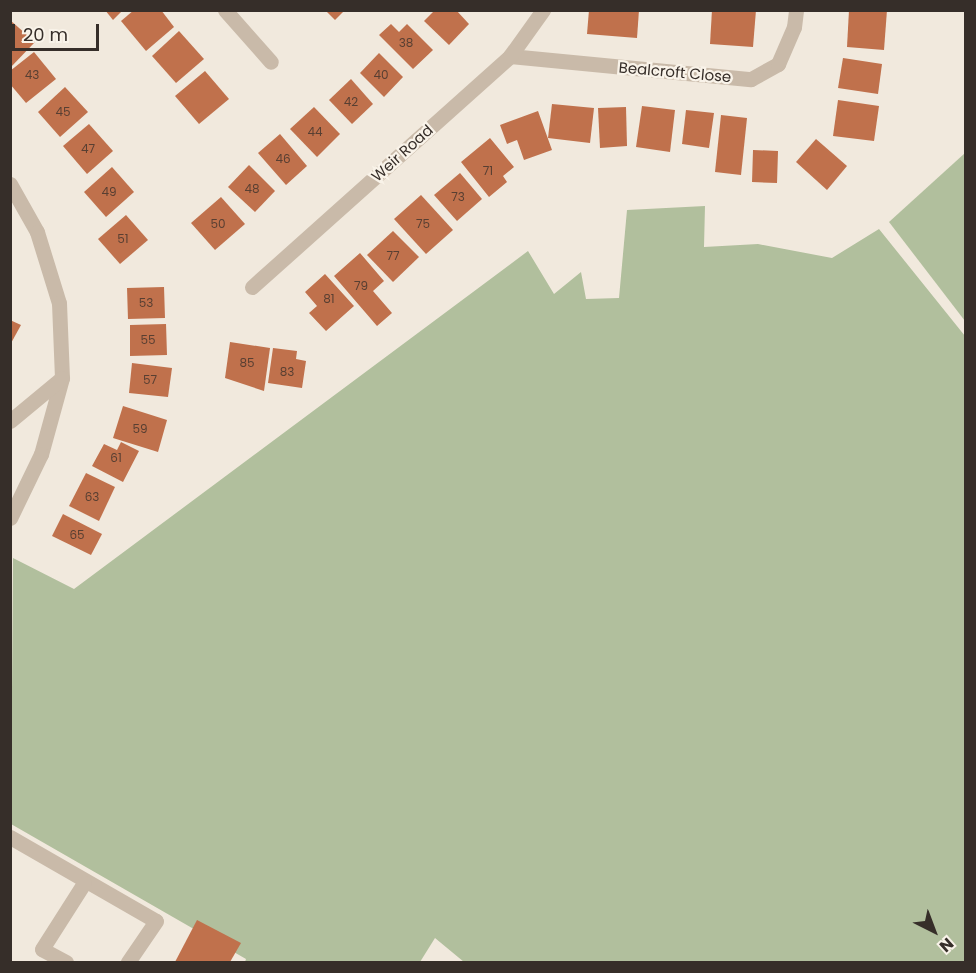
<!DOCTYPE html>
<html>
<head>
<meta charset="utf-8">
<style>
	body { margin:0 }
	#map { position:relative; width:976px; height:973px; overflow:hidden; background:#f1e9dd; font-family:Poppins,sans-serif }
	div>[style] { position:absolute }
	.green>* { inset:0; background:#b1bf9d }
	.building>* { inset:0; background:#c0714c }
	.street>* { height:15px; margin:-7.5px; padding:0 7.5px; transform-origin:7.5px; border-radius:7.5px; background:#c9baa9 }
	span { translate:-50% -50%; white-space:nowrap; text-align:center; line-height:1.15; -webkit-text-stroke:4.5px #f9f3e9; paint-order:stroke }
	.number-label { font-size:12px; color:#583f32 }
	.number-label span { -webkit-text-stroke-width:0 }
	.street-label { font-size:15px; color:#362e29 }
	.frame { position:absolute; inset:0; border:12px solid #362e29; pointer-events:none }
	.north { position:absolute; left:904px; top:901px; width:60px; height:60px; -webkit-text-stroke:4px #f9f3e9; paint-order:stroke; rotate:138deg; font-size:16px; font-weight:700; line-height:24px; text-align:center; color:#362e29 }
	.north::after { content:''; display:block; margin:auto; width:21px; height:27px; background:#362e29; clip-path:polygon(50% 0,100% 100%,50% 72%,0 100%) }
	.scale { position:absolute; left:12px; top:24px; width:87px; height:27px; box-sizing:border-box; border:3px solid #362e29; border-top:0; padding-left:8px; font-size:18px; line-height:21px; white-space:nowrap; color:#362e29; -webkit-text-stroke:4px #f9f3e9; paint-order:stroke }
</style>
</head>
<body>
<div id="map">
	<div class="green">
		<i style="clip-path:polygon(965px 153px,965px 321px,889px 222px)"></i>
		<i style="clip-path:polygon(705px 206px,704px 247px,758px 244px,832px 258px,879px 229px,965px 336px,965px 962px,464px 962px,435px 938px,420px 962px,245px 962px,246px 959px,11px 824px,13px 558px,74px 589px,528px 251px,554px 294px,581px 272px,586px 299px,619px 298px,627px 210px)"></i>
	</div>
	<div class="building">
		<i style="clip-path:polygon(105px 10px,123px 10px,113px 20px)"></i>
		<i style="clip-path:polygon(134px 10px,161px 10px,174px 27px,146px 51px,121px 21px)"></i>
		<i style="clip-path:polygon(325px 10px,345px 10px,335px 20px)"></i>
		<i style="clip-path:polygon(435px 10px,456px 10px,469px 24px,449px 45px,424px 21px)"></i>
		<i style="clip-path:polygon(589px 10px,639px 10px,637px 38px,587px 34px)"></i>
		<i style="clip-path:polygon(712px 10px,756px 10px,753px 47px,710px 44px)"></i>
		<i style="clip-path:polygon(849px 10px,887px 10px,884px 50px,847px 47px)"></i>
		<i style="clip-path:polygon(10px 20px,35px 42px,10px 68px)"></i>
		<i style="clip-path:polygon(391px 24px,399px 32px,407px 24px,433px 50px,413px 69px,379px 35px)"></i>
		<i style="clip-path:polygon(179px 31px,204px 59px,176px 83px,152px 56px)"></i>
		<i style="clip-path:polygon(34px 52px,56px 79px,26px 103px,10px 84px,10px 71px)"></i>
		<i style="clip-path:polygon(379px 53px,403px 77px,384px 97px,360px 73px)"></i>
		<i style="clip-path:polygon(843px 58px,882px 64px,878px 94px,838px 88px)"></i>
		<i style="clip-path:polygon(205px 71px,229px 99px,199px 124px,175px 96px)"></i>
		<i style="clip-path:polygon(351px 79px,373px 104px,352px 124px,329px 100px)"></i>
		<i style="clip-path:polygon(65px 87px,88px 112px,60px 137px,38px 112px)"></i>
		<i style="clip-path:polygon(838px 100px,879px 106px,874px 141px,833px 136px)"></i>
		<i style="clip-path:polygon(552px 104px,594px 108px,590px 143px,548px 138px)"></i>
		<i style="clip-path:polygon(642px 106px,675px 110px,670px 152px,636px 147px)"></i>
		<i style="clip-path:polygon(314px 107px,340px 134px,317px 157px,290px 129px)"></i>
		<i style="clip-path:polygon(626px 107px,627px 146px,600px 148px,598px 108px)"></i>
		<i style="clip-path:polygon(686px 110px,714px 113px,709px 148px,682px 144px)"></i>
		<i style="clip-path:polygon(538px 111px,552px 150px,524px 160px,517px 140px,507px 144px,500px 125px)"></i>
		<i style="clip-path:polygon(721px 115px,747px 118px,741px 175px,715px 172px)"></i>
		<i style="clip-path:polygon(89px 124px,113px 151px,87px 174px,63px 146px)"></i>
		<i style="clip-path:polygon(280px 134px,307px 166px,286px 185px,258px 153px)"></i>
		<i style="clip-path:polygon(490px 138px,514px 167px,503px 176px,507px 182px,489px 197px,461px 162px)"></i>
		<i style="clip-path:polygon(816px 139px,847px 166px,827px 190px,796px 162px)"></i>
		<i style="clip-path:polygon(753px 150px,778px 151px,777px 183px,752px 182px)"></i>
		<i style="clip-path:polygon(249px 165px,275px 191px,255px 212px,228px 187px)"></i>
		<i style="clip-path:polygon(112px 167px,134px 192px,106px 217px,84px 192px)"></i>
		<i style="clip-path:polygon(460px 173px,482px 199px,457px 221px,434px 195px)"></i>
		<i style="clip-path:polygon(421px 195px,453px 230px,426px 254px,394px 219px)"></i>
		<i style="clip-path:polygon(221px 197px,245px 224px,215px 250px,191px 223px)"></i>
		<i style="clip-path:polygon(126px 215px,148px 240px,120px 264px,98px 239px)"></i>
		<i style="clip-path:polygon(393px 231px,419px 257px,393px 282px,367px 255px)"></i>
		<i style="clip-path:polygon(360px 253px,384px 281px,373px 291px,392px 313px,377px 326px,334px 276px)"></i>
		<i style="clip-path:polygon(325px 274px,354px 306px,326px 331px,309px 313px,317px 306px,305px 292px)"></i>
		<i style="clip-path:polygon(164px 287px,165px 318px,128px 319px,127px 288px)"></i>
		<i style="clip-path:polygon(10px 320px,21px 325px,10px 345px)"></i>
		<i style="clip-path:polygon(166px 324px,167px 355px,130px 356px,130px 325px)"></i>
		<i style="clip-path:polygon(230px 342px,270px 348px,264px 391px,225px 378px)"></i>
		<i style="clip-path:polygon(273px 348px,297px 351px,296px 359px,306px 361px,302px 388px,268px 383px)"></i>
		<i style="clip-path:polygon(132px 363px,172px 368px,168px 397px,129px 393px)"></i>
		<i style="clip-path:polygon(123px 406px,167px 420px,158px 452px,113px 438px)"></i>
		<i style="clip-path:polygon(121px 442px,139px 451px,123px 482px,92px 466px,104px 444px,117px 450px)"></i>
		<i style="clip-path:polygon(86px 473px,115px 487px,99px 521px,69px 506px)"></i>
		<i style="clip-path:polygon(63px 514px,102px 534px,91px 555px,52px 536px)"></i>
		<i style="clip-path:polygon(197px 920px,241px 943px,230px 962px,175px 962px)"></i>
	</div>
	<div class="street">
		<i style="left:225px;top:10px;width:69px;rotate:48.5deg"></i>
		<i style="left:510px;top:56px;width:242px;rotate:5.5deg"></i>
		<i style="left:751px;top:79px;width:31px;rotate:-29deg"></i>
		<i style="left:778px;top:64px;width:40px;rotate:-66.6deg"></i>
		<i style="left:794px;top:27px;width:17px;rotate:-83deg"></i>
		<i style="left:10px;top:184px;width:55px;rotate:60.6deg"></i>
		<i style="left:37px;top:232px;width:74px;rotate:72.8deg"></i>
		<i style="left:59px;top:303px;width:75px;rotate:87.7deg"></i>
		<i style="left:62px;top:378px;width:79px;rotate:105.4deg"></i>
		<i style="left:41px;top:454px;width:71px;rotate:115.8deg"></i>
		<i style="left:252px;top:287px;width:346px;rotate:-41.8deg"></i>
		<i style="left:510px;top:56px;width:57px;rotate:-54.3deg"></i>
		<i style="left:10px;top:421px;width:67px;rotate:-39.6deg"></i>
		<i style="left:10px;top:837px;width:168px;rotate:29.9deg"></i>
		<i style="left:156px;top:921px;width:50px;rotate:124.3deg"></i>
		<i style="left:66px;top:962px;width:27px;rotate:-152deg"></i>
		<i style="left:42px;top:949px;width:78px;rotate:-57.5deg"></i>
	</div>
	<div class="number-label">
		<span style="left:406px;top:43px">38</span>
		<span style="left:32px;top:75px">43</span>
		<span style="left:381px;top:75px">40</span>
		<span style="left:351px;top:102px">42</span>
		<span style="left:63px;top:112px">45</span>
		<span style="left:315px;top:132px">44</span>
		<span style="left:88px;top:149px">47</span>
		<span style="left:283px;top:159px">46</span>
		<span style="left:488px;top:171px">71</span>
		<span style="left:252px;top:189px">48</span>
		<span style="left:109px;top:192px">49</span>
		<span style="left:458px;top:197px">73</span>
		<span style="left:218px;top:224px">50</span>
		<span style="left:423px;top:224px">75</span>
		<span style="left:123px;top:239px">51</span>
		<span style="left:393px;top:256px">77</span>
		<span style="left:361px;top:286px">79</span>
		<span style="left:329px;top:299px">81</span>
		<span style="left:146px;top:303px">53</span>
		<span style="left:148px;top:340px">55</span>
		<span style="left:247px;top:363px">85</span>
		<span style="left:287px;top:372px">83</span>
		<span style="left:150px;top:380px">57</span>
		<span style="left:140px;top:429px">59</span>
		<span style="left:116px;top:458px">61</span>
		<span style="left:92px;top:497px">63</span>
		<span style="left:77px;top:535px">65</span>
	</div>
	<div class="street-label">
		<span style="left:675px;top:72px;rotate:5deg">Bealcroft Close</span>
		<span style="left:402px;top:153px;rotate:-42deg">Weir Road</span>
	</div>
	<div class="frame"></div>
	<div class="north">N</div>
	<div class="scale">20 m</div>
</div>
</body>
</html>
